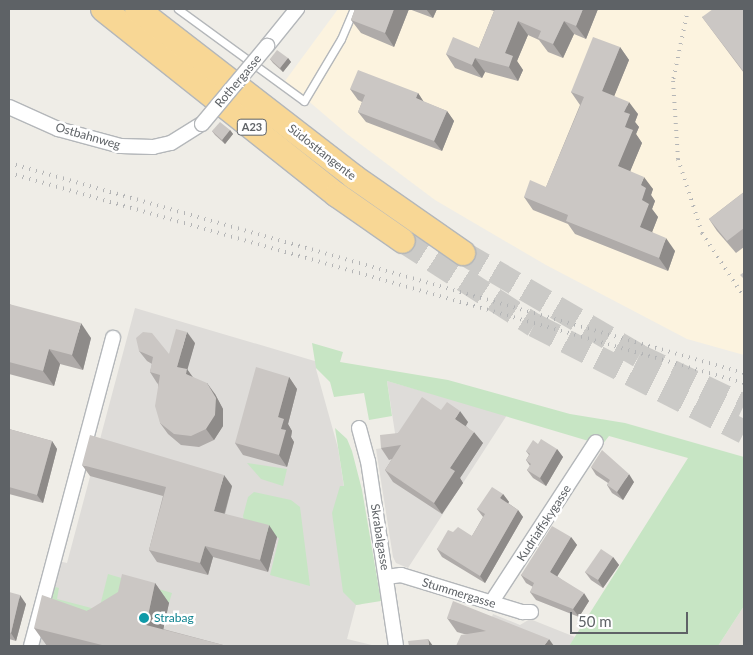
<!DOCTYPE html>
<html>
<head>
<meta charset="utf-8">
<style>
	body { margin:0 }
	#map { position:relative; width:753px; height:655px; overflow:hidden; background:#efede7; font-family:Lato,sans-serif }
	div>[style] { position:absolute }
	.commercial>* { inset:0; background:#fcf3df }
	.industrial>* { inset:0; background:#dedcd9 }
	.education>* { inset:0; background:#e2ded8 }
	.green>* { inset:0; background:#c7e5c4 }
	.motorway-tunnel>* { height:24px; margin-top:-12px; transform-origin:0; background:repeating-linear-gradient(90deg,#cbcac7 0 24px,transparent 0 36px) }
	.roads { filter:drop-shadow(1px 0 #b4b7ba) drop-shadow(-1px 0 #b4b7ba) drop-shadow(0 1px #b4b7ba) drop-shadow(0 -1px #b4b7ba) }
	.service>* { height:7px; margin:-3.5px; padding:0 3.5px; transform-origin:3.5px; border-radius:3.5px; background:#fff }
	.minor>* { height:14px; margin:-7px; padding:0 7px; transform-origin:7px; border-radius:7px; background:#fff }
	.motorway>* { height:24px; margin:-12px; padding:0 12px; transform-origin:12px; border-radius:12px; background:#f8d795 }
	.rail>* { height:4px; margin-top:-2px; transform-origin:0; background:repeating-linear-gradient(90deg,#b4b5b6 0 1px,transparent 0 7px) }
	.bridges { filter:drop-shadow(1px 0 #b4b7ba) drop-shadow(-1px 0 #b4b7ba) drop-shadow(0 1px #b4b7ba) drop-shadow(0 -1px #b4b7ba) }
	.minor-bridge>* { height:14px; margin:-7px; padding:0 7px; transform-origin:7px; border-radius:7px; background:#fff }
	.wall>* { inset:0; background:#afaba9 }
	.shaded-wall>* { inset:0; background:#8e8b89 }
	.building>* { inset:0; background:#cbc7c4 }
	.dots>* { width:14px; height:14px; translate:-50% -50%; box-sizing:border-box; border:2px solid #fff; border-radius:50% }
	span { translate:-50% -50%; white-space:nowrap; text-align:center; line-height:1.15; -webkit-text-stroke:5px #fff; paint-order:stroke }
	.shield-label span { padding:1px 4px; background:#fff; border:1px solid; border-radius:4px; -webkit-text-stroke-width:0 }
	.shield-label { font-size:11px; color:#5e6266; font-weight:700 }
	.street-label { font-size:12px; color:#5e6266 }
	.culture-label { font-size:12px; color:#0d838f }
	.left { translate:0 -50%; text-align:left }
	.frame { position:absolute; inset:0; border:10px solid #5e6266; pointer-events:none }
	.scale { position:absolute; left:570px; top:612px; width:118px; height:22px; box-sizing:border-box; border:2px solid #5e6266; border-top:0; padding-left:6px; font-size:15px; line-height:18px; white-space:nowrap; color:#5e6266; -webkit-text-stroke:4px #fff; paint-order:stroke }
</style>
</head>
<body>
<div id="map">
	<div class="commercial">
		<i style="clip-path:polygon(338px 9px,744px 9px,744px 355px,687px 339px,546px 265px,435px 200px,347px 134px,285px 81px)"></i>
	</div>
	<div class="industrial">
		<i style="clip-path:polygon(135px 308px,318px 362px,316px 369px,338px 448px,362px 604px,356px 605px,347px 639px,376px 646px,36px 646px,58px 561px,67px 563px)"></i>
		<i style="clip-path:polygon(387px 381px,507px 415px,408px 568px,396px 563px,393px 557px,376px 449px,397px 446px)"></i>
		<i style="clip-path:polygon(493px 614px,520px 625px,530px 619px,575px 637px,569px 646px,482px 646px)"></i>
	</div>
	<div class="education">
		<i style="clip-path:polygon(744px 606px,744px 646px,718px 646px)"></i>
	</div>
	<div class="green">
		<i style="clip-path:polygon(312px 343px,343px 352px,340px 362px,448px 380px,570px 414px,625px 423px,744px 457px,744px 606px,718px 646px,569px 646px,688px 458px,609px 436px,602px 445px,387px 381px,392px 416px,369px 420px,364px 393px,334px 397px,330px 382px,316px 368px)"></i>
		<i style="clip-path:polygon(335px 428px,347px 439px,352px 451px,362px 490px,381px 601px,356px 605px,343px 592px,332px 513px,340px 486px,344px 486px)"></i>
		<i style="clip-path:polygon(247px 463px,287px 469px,283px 486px,261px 479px)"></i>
		<i style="clip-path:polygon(254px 492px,291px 500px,300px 507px,310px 586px,270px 575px,279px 538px,246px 529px,243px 516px,248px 497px)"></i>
		<i style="clip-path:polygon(108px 574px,172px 593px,169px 603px,132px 612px,45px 613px,52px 586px,59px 588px,57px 599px,99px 610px)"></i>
	</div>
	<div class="motorway-tunnel">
		<i style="left:403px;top:241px;width:156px;rotate:32.7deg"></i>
		<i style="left:534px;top:325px;width:236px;rotate:27deg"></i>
		<i style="left:463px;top:253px;width:204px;rotate:30.3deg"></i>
		<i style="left:639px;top:356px;width:116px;rotate:25.5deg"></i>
	</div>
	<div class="roads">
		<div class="service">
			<i style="left:178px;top:9px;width:156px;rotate:36.1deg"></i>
			<i style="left:304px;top:101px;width:72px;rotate:-59.2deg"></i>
			<i style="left:341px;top:39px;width:33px;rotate:-67deg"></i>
		</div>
		<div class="minor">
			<i style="left:267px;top:46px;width:48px;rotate:-51deg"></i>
			<i style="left:9px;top:107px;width:54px;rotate:24.2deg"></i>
			<i style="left:58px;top:129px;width:65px;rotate:15.1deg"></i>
			<i style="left:121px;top:146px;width:32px;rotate:2deg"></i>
			<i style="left:153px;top:147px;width:18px;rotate:-13deg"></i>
			<i style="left:171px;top:143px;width:36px;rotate:-32deg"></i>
			<i style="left:359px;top:428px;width:34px;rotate:75deg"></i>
			<i style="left:368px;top:461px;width:187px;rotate:81.4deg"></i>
			<i style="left:387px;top:577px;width:14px;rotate:-8deg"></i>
			<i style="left:401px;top:575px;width:127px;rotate:17deg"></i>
			<i style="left:522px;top:612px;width:9px"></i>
			<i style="left:491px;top:603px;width:192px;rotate:-56.9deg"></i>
			<i style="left:31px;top:646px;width:319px;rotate:-75.1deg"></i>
		</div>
		<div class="motorway">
			<i style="left:103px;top:9px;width:299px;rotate:38.5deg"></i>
			<i style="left:337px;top:195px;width:80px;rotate:34.9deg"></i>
			<i style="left:137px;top:9px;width:274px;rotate:37.7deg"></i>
			<i style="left:354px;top:177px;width:133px;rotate:34.9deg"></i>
		</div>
	</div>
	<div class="rail">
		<i style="left:688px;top:9px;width:74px;rotate:101.8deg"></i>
		<i style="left:673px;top:81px;width:78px;rotate:86.3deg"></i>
		<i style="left:678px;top:159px;width:78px;rotate:72deg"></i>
		<i style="left:702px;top:233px;width:77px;rotate:56.7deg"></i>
		<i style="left:9px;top:163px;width:764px;rotate:15.95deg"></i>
		<i style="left:9px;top:173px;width:764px;rotate:15.95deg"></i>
	</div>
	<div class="bridges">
		<div class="minor-bridge">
			<i style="left:202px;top:124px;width:102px;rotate:-50.2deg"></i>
		</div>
	</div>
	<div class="wall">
		<i style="clip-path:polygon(355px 9px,437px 9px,433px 18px,409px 9px,394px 47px,361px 33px,351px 20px)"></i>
		<i style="clip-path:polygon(487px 9px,598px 9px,586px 39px,574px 34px,563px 58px,548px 52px,539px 40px,528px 35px,517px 61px,523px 70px,518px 81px,485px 72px,482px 78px,455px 68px,446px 54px,479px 48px,494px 11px)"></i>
		<i style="clip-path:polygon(744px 9px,744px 73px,702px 17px)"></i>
		<i style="clip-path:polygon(620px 47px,629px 60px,614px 96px,638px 114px,635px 122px,639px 127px,636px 134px,642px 143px,630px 171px,653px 189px,651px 195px,655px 201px,652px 209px,658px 217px,652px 232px,675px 251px,668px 271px,575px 234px,568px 224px,533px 210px,524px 197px,546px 187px,580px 105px,571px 92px)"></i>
		<i style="clip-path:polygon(288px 58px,291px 62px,283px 72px,273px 63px,270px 59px)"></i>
		<i style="clip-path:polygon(350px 89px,418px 93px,424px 102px,447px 111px,454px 121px,442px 151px,366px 122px,358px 112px,362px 102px,358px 100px)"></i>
		<i style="clip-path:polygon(230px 130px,233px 134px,225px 144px,215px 135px,212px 131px)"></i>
		<i style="clip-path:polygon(744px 192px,744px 247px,736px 253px,717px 231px,709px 219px)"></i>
		<i style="clip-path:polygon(9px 304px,91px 338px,83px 370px,60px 364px,54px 386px,9px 374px)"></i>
		<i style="clip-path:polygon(195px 343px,187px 369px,192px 377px,215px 394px,223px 409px,223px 426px,214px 440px,199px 447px,181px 445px,168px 434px,160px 423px,158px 384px,157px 383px,150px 372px,152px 364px,147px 361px,139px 351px,169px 354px)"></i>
		<i style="clip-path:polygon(289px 377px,297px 389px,288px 424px,292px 431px,291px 437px,294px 442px,287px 467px,243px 455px,235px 443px)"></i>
		<i style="clip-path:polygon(441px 410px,468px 422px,466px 426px,483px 443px,460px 478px,463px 483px,442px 514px,393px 482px,385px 470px,392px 459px,389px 460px,381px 448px,398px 433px)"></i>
		<i style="clip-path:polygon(9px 429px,52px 441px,57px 449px,43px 503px,9px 494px)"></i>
		<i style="clip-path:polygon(557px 449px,563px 457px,546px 486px,533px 478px,527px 470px,530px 466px,526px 460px,529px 455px,526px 451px)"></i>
		<i style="clip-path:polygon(82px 465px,232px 486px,225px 514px,277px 537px,268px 572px,213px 557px,208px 575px,157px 562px,149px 550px,163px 496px,90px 476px)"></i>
		<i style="clip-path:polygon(591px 467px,634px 482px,623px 500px,612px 493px,607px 485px,608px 483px,596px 475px)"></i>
		<i style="clip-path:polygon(503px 494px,509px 502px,508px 503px,518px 510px,523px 517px,485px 583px,442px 557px,437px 549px,453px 532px,472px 536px,483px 517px,477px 509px)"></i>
		<i style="clip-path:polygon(571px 537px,577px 545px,557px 576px,589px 601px,579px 617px,536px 600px,530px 592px,533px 587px,526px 583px,521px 575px)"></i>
		<i style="clip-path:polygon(613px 557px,619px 565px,603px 588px,591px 580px,585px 572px)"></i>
		<i style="clip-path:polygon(155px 583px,169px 603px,163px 629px,227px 646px,47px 646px,34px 628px,87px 611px)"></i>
		<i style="clip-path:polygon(9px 592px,26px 604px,16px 641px,9px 639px)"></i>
		<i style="clip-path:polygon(447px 618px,554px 646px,464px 634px,457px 632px)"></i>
	</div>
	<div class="shaded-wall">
		<i style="clip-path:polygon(394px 9px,409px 9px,394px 47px,385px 33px)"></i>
		<i style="clip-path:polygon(426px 9px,437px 9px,433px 18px)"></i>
		<i style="clip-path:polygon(583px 9px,598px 9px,586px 39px,576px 26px)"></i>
		<i style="clip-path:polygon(518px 21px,528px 35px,517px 61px,523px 70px,518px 81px,509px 67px,505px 53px)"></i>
		<i style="clip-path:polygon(564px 21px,574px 34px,563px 58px,553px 44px)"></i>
		<i style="clip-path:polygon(620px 47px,629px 60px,611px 104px,602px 91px)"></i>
		<i style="clip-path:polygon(288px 58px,291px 62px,283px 72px,280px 68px)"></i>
		<i style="clip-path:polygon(475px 58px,485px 72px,482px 78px,472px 65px)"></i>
		<i style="clip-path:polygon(418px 93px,425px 104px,416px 98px)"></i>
		<i style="clip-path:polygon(629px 102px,638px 114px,635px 122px,639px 127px,636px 134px,642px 143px,627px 179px,618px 166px,625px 127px,624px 112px)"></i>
		<i style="clip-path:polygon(447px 111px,454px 121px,442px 151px,434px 141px)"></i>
		<i style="clip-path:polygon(230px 130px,233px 134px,225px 144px,222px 140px)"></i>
		<i style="clip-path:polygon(644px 177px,653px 189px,651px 195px,655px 201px,652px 209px,658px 217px,649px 240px,640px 227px,642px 200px,641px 185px)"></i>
		<i style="clip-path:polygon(666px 238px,675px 251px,668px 271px,659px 258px)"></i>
		<i style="clip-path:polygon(81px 323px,91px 338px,83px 370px,72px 355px)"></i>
		<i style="clip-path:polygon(187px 332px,195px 343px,185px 378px,177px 367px)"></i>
		<i style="clip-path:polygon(49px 349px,60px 364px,54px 386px,43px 371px)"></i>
		<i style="clip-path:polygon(187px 369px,195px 380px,186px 374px)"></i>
		<i style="clip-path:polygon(289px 377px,297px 389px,288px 424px,292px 431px,291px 437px,294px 442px,287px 467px,279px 455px,281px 429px,278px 417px)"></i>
		<i style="clip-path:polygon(207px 383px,215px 394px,223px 409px,223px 426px,214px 440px,206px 429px)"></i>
		<i style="clip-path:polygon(460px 411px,468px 422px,463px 430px,455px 419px)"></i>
		<i style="clip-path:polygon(474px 432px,483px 443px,460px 478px,463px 483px,442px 514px,434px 503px,450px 468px)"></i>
		<i style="clip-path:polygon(52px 441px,57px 449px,43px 503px,37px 495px)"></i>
		<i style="clip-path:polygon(557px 449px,563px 457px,546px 486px,540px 478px)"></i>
		<i style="clip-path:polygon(629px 474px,634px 482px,623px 500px,617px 492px)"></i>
		<i style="clip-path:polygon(224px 475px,232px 486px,222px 522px,214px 511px)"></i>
		<i style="clip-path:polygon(503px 494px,509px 502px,506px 506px,500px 498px)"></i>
		<i style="clip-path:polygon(518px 510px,523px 517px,485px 583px,480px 576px)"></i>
		<i style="clip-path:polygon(269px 525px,277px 537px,268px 572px,260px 560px)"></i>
		<i style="clip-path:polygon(571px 537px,577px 545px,555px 580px,550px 572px)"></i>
		<i style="clip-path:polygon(205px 546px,213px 557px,208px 575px,200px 563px)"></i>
		<i style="clip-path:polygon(613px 557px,619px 565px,603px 588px,598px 580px)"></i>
		<i style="clip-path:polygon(155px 583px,169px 603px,160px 645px,146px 625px)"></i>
		<i style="clip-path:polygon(584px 593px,589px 601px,579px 617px,573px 609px)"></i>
		<i style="clip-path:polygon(20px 595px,26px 604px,16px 641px,11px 633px)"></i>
		<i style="clip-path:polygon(428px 639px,433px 646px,429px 646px)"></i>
		<i style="clip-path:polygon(549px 639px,554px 646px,544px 646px)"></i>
	</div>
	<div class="building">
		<i style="clip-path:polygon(355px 9px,394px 9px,385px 33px,351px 20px)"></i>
		<i style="clip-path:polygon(495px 9px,583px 9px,576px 26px,564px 21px,553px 44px,538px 38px,541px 31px,518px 21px,505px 53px,513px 56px,509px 67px,475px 58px,472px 65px,446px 54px,453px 37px,479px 48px)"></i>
		<i style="clip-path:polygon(713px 9px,744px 9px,744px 72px,702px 17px)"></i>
		<i style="clip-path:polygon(593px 37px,620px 47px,602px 91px,629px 102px,624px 112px,630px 114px,625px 127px,633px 130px,618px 166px,644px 177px,641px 185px,646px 188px,642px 200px,649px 204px,640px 227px,666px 238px,659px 258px,566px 221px,568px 215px,524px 197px,530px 180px,546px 187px,584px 97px,571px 92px)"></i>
		<i style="clip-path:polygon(277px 50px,288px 58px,280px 68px,270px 59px)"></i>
		<i style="clip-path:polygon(358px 70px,418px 93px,416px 98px,447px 111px,434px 141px,358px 112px,365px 95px,350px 89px)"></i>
		<i style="clip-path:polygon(220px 122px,230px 130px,222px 140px,212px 131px)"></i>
		<i style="clip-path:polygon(744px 192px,744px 228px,727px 241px,709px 219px)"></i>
		<i style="clip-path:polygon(744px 272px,744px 279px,740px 275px)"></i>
		<i style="clip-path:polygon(9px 304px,81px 323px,72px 355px,49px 349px,43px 371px,9px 362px)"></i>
		<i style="clip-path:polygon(176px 329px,187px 332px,177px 367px,187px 369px,186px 374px,207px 383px,216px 398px,215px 415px,206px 429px,191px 436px,174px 434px,160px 423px,155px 406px,160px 375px,150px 372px,153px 357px,139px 351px,136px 338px,143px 332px,152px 333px,169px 354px)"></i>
		<i style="clip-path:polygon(256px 367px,289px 377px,278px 417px,284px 419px,281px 429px,286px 430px,279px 455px,235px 443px)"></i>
		<i style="clip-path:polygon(422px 397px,441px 410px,447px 402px,460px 411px,455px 419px,474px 432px,450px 468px,455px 471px,434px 503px,385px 470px,401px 445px,381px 448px,380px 435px,398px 433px)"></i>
		<i style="clip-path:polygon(9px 429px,52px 441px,37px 495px,9px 487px)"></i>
		<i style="clip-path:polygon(90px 435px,224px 475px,214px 511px,269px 525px,260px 560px,205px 546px,200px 563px,149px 550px,166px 487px,82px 465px)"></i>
		<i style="clip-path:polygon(541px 439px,557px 449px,540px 478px,527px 470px,531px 464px,526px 460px,530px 454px,526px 451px,533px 440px,538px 444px)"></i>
		<i style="clip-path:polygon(602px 450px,629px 474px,617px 492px,607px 485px,610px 480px,591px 467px)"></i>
		<i style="clip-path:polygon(492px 487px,503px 494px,500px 498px,518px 510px,480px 576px,437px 549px,448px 530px,453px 532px,458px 527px,472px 536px,485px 514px,477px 509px)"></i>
		<i style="clip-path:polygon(552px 526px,571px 537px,550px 572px,584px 593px,573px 609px,530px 592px,534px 583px,521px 575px)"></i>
		<i style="clip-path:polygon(601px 549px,613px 557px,598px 580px,585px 572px)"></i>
		<i style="clip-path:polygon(122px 574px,155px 583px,146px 625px,227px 646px,106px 646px,34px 628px,42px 595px,87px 611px,118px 592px)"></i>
		<i style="clip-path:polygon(9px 592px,20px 595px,11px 633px,9px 632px)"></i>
		<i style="clip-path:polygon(453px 601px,549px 639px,544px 646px,456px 646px,461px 635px,486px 631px,447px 618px)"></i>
		<i style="clip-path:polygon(428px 639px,429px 646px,409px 646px,408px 641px)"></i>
	</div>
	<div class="dots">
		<i style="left:144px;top:618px;background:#0f9aa8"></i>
	</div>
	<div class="shield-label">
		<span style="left:252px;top:127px">A23</span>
	</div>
	<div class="street-label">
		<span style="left:238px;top:81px;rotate:-50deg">Rothergasse</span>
		<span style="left:88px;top:136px;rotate:16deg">Ostbahnweg</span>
		<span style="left:322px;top:152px;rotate:38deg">Südosttangente</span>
		<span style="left:544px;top:523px;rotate:-57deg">Kudriaffskygasse</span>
		<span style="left:380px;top:537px;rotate:81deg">Skrabalgasse</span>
		<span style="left:459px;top:593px;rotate:17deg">Stummergasse</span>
	</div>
	<div class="culture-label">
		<span class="left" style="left:154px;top:618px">Strabag</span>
	</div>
	<div class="frame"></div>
	<div class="scale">50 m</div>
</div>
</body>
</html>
